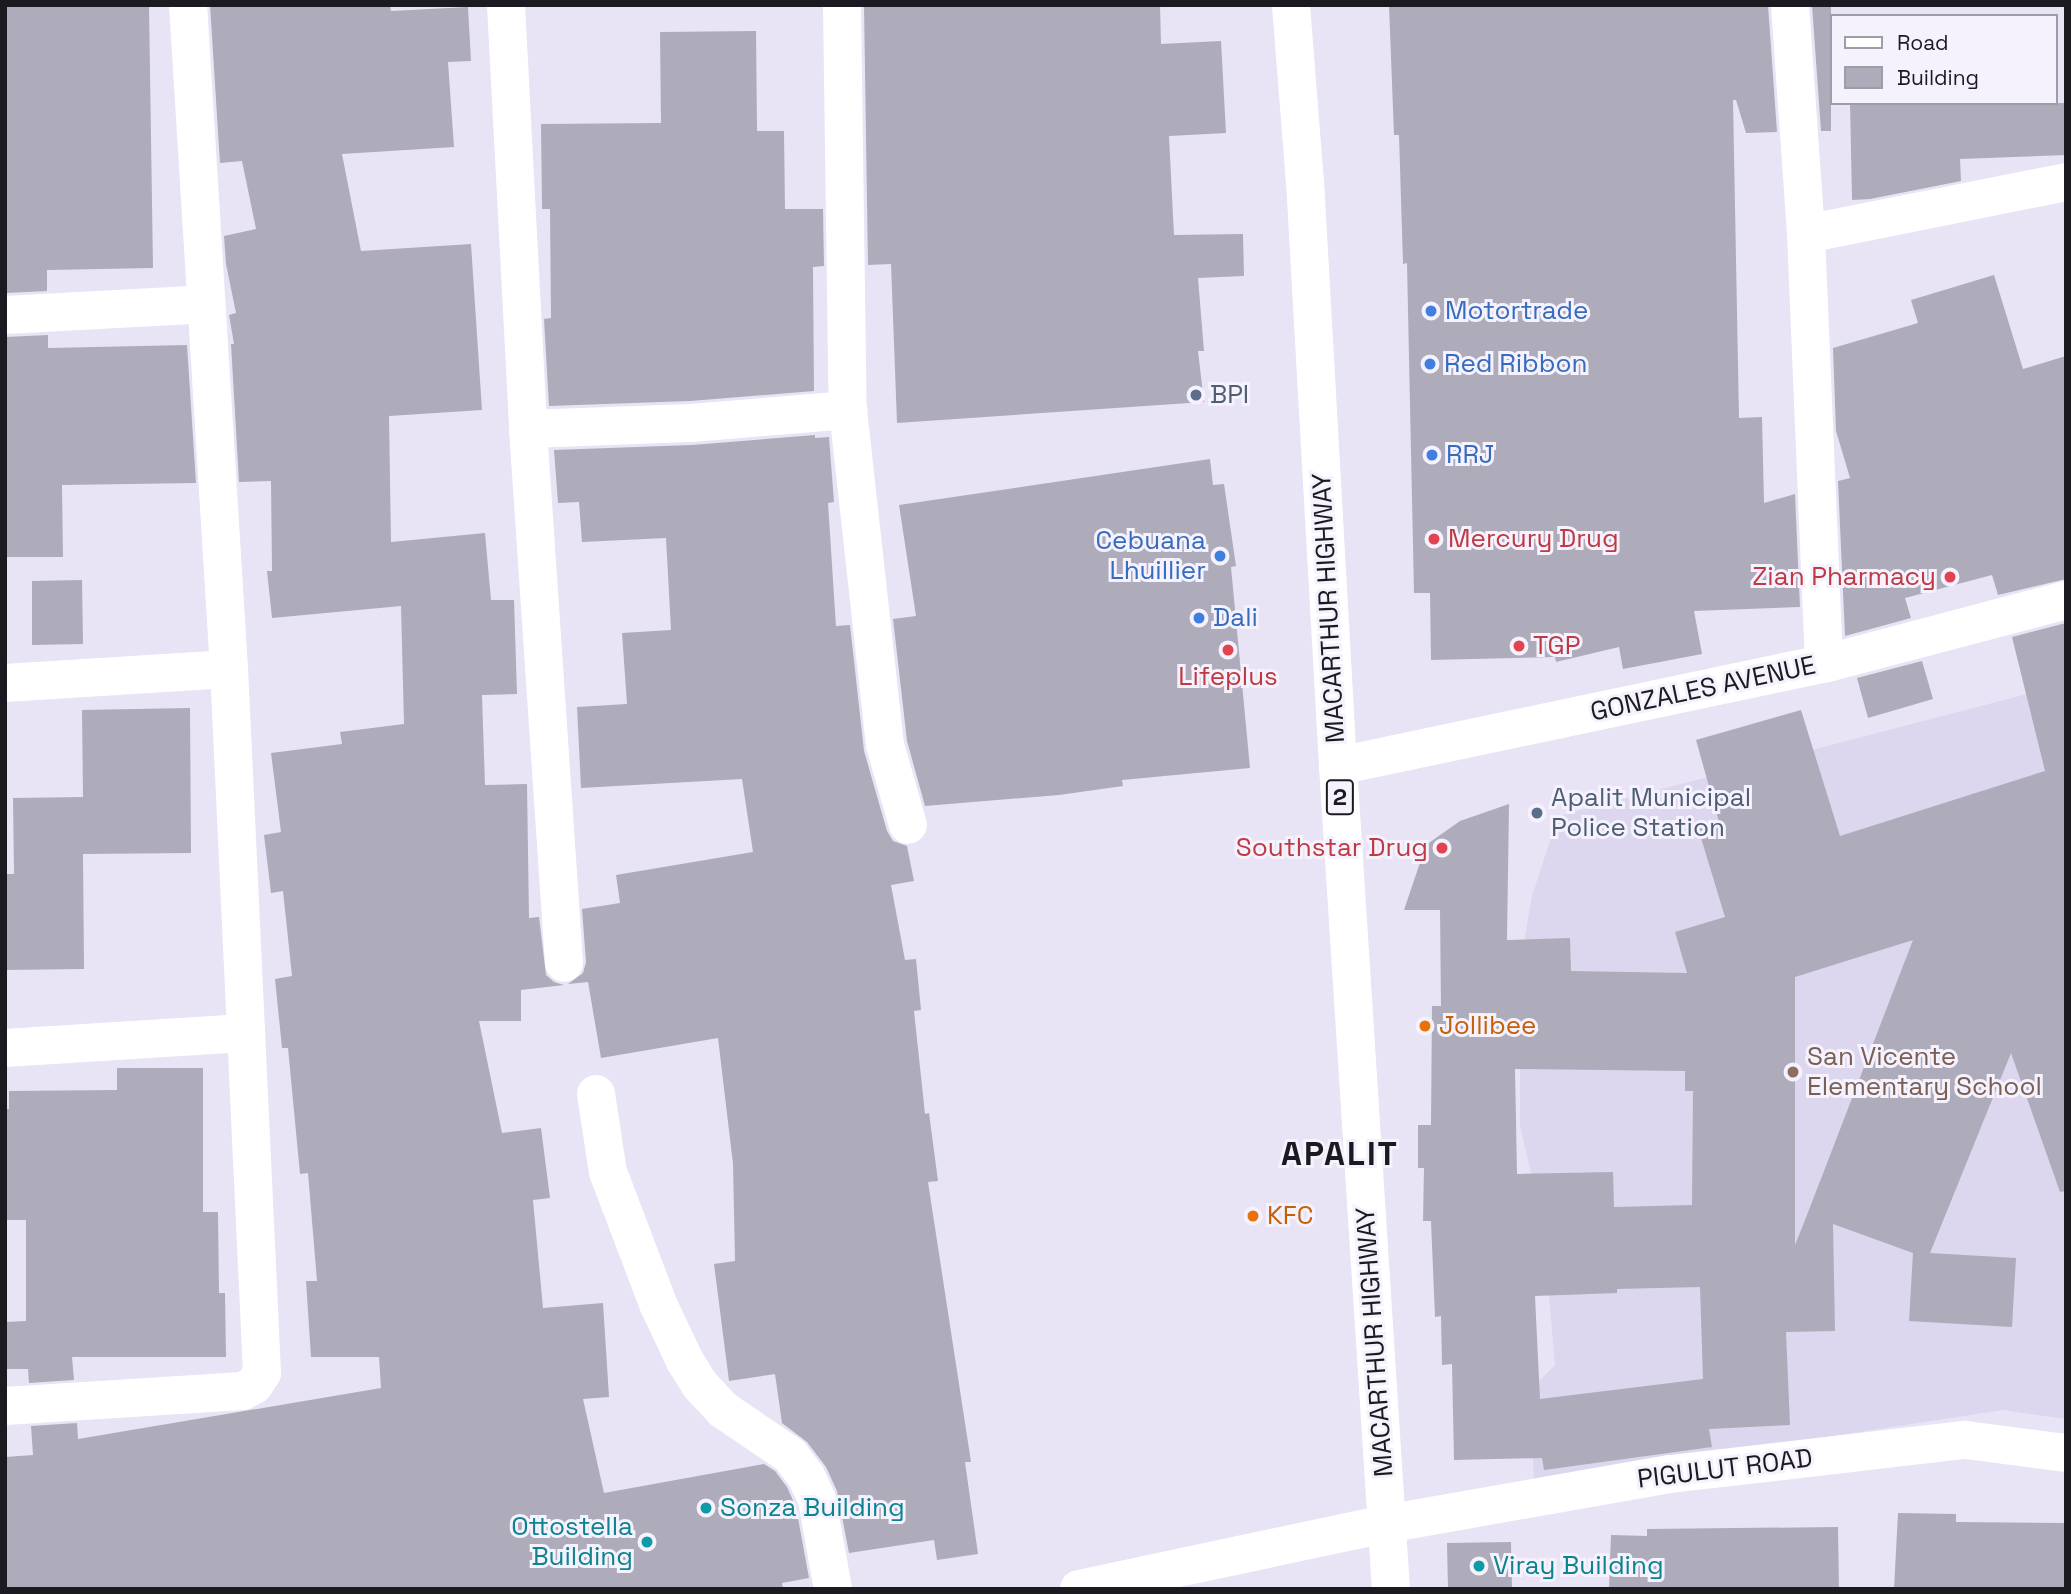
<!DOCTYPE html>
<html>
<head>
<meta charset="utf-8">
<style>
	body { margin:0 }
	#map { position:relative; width:2071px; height:1594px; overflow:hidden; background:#e8e4f5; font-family:"Space Grotesk",sans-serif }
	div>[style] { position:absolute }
	.built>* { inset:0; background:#dcd6ee }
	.building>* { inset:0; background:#aeabbb }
	.street>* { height:38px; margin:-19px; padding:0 19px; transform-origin:19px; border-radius:19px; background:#fff }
	.secondary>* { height:38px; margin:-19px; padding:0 19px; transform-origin:19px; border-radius:19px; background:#fff }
	.highway>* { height:38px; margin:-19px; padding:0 19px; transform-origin:19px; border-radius:19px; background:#fff }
	.dots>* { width:19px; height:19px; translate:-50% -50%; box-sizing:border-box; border:4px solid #f5f2fd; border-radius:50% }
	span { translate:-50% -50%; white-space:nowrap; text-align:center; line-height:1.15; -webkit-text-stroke:6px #f5f2fd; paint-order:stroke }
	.shield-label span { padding:2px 5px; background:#f5f2fd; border:2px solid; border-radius:5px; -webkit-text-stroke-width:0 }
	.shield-label { font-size:24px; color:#1b1a20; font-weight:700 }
	.shop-label { font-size:26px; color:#366cbe }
	.left { translate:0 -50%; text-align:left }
	.right { translate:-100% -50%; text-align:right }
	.service-label { font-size:26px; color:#4e5e75 }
	.health-label { font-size:26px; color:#be3a42 }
	.street-label { font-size:26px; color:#1b1a20 }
	.food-label { font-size:26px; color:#c56008 }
	.education-label { font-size:26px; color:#785e54 }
	.culture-label { font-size:26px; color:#0d838f }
	.district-label { font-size:33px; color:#1b1a20; font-weight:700; letter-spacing:2px }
	.frame { position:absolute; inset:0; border:7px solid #1b1a20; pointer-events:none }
	.legend { position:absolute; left:1830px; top:14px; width:228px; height:91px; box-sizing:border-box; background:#f5f2fd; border:2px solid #9e9ca5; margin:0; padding:9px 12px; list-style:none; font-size:21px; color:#1b1a20 }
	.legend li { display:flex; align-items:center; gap:14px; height:35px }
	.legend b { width:35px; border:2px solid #9e9ca5 }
</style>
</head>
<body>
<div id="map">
	<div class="built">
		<i style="clip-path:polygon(2066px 684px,2066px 1419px,2003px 1410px,1534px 1482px,1530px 1390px,1555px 1365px,1543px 1225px,1520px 1126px,1520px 965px,1532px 896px,1558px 816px)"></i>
	</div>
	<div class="building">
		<i style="clip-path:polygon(5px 5px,149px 5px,153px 268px,47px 270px,47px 291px,5px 293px)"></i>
		<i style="clip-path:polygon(210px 5px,390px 5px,391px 11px,468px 7px,471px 61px,448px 62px,454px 147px,342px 154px,361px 251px,471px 244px,482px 410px,389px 416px,391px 542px,485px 533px,491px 600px,514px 600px,517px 694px,482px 695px,485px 785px,527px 784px,529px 918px,539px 917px,546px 975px,554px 982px,564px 985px,521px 990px,521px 1021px,479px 1021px,502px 1133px,541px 1128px,550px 1198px,533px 1200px,543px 1308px,603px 1303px,609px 1397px,583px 1399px,604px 1493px,764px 1464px,775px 1471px,787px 1487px,796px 1507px,809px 1578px,782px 1583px,783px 1589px,5px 1589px,5px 1457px,33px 1455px,31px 1426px,77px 1423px,78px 1439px,381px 1388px,379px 1357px,311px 1357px,306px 1281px,317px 1281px,308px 1173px,300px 1174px,288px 1048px,282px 1048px,275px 979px,292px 976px,283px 891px,271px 893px,264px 835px,281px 832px,271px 753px,342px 744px,340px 732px,404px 724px,401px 606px,272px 618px,267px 571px,272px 571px,271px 481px,239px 482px,231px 344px,234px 344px,229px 315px,236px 313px,226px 264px,224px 236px,256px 229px,242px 161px,220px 163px)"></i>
		<i style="clip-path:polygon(864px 5px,1160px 5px,1161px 44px,1221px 41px,1226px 133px,1169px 136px,1174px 235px,1243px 234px,1244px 276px,1198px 278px,1204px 351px,1198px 351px,1204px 402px,897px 423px,891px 264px,868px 265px)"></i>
		<i style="clip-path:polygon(1389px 5px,1768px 5px,1777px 132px,1746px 133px,1736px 100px,1733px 100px,1739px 418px,1762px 417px,1764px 503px,1795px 494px,1800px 607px,1694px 611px,1702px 654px,1623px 669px,1619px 647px,1556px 662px,1555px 657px,1431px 660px,1430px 593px,1414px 593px,1407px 263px,1403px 264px,1399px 135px,1394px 135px)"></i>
		<i style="clip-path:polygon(1812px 5px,1831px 5px,1831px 131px,1821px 131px)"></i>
		<i style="clip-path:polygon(756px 31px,757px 131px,784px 131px,785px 209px,823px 209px,824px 266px,813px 267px,814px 391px,690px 401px,549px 406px,544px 319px,551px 318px,550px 209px,542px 209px,541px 124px,661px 123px,660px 32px)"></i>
		<i style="clip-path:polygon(1850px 103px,2066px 103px,2066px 155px,1960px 159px,1961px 181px,1870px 199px,1852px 200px)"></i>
		<i style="clip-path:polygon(1994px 275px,2023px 369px,2066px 356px,2066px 579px,1998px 595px,1992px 575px,1905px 598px,1911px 618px,1845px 636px,1838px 481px,1850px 478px,1836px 431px,1833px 348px,1918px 323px,1911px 300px)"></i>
		<i style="clip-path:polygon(48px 335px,48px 348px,187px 345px,196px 483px,62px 485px,63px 557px,5px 557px,5px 337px)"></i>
		<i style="clip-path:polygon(815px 435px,815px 438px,829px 437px,834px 502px,828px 503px,836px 626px,850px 625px,864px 751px,887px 831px,893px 841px,907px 846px,914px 881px,891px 885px,905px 960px,916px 959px,921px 1010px,914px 1011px,925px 1114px,929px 1113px,938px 1181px,928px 1182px,971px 1462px,965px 1462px,978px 1554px,937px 1560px,934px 1540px,849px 1553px,837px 1491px,826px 1467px,807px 1442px,782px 1423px,775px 1374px,729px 1381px,714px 1264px,735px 1261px,733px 1164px,718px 1038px,601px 1058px,588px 982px,568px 984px,583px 973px,586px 962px,582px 909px,620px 903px,616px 875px,753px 852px,742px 779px,581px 788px,577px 707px,627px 704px,622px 633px,671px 630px,666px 538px,582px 542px,579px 502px,558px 503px,554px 450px,692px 445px)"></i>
		<i style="clip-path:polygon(1210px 459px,1213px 485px,1224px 484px,1236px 566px,1231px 567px,1250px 768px,1122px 780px,1123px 786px,1059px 795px,925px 806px,907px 741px,893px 619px,916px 616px,899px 505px)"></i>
		<i style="clip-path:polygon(82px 580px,83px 644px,32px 645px,32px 581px)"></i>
		<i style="clip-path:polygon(evenodd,2066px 623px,2066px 1191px,2060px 1192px,2011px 1053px,1930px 1253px,2016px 1258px,2012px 1327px,1909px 1321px,1913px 1253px,1833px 1224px,1835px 1331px,1786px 1332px,1790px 1425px,1709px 1429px,1712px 1447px,1544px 1470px,1542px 1458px,1454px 1460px,1452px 1364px,1442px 1365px,1441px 1316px,1435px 1317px,1431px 1221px,1423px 1221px,1424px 1168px,1418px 1168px,1418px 1125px,1431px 1125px,1432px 1006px,1441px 1006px,1440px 910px,1404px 910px,1426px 845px,1460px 821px,1509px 804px,1507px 940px,1570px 938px,1571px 971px,1687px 973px,1675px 932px,1725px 917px,1698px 828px,1719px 822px,1696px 740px,1801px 710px,1840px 836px,2045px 771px,2012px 637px,2066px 623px,1913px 940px,1807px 1215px,1795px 1245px,1795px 977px,1913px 940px,2066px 623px,1515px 1069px,1685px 1071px,1685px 1091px,1693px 1091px,1692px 1205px,1614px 1207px,1613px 1172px,1517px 1174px,1515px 1069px,2066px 623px,1700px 1287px,1703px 1379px,1540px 1399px,1535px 1296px,1617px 1293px,1617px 1289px,1700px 1287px)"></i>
		<i style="clip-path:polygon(1922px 661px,1933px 699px,1868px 718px,1857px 678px)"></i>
		<i style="clip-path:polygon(190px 708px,191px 853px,83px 854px,84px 969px,5px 970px,5px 874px,14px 874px,13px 798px,83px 797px,82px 710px)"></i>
		<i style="clip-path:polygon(117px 1068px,203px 1068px,203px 1212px,218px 1212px,219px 1293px,225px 1293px,226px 1357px,72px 1357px,74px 1380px,29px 1383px,28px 1369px,5px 1369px,5px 1322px,26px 1321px,26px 1220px,5px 1220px,5px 1109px,9px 1109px,9px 1091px,117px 1090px)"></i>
		<i style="clip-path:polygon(1898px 1513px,1956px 1514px,1956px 1522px,2066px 1523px,2066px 1589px,1894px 1589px)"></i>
		<i style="clip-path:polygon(1838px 1527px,1839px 1589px,1609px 1589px,1611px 1535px,1647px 1536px,1647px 1529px)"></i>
		<i style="clip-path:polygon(1511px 1542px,1512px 1589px,1448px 1589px,1447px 1543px)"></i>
	</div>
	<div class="street">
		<i style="left:506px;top:5px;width:425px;rotate:87deg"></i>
		<i style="left:528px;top:429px;width:535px;rotate:86.14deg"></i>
		<i style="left:842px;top:5px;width:405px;rotate:89.2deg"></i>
		<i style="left:848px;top:410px;width:337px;rotate:83.7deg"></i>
		<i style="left:885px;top:745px;width:83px;rotate:74deg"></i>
		<i style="left:1790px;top:5px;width:230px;rotate:86deg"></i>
		<i style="left:1806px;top:234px;width:430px;rotate:87.6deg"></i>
		<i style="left:1806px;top:234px;width:265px;rotate:-11.3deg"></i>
		<i style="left:5px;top:315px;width:200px;rotate:-3.1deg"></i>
		<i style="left:528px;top:429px;width:163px;rotate:-2.1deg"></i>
		<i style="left:691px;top:423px;width:158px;rotate:-4.7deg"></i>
		<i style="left:5px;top:683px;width:224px;rotate:-3.6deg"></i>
		<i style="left:5px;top:1048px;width:240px;rotate:-3.6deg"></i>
		<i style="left:596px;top:1094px;width:79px;rotate:81.3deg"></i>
		<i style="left:608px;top:1172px;width:143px;rotate:69.2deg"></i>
		<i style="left:659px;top:1306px;width:61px;rotate:64.7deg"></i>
		<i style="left:685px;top:1361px;width:28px;rotate:58deg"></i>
		<i style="left:700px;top:1385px;width:33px;rotate:47deg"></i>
		<i style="left:722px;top:1409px;width:82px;rotate:34.1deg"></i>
		<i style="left:790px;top:1455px;width:26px;rotate:53deg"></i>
		<i style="left:806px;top:1476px;width:26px;rotate:65deg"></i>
		<i style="left:817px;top:1500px;width:90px;rotate:79.8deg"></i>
		<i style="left:5px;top:1406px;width:238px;rotate:-3.6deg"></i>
		<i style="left:243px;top:1391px;width:13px;rotate:-29deg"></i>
		<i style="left:254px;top:1385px;width:14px;rotate:-56deg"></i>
		<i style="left:262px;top:1373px;width:705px;rotate:-92.68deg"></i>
		<i style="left:229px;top:669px;width:665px;rotate:-93.53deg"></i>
	</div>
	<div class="secondary">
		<i style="left:1338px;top:766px;width:497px;rotate:-11.9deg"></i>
		<i style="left:1824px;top:664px;width:250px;rotate:-14.8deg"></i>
		<i style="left:1079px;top:1589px;width:314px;rotate:-12deg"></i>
		<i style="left:1386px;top:1524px;width:288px;rotate:-10deg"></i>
		<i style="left:1670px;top:1474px;width:298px;rotate:-6.6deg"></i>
		<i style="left:1966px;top:1440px;width:101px;rotate:7.4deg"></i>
	</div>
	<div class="highway">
		<i style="left:1291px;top:5px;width:177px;rotate:85.5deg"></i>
		<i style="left:1305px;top:181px;width:586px;rotate:86.77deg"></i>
		<i style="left:1338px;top:766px;width:825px;rotate:86.32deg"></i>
	</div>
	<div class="dots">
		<i style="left:1431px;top:311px;background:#3f7fe0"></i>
		<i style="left:1430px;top:364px;background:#3f7fe0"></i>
		<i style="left:1196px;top:395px;background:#5c6f8a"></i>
		<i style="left:1432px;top:455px;background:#3f7fe0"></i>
		<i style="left:1434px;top:539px;background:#e0444e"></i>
		<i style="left:1220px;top:556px;background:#3f7fe0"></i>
		<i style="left:1950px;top:577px;background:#e0444e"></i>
		<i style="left:1199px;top:618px;background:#3f7fe0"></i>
		<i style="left:1519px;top:646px;background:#e0444e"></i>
		<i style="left:1228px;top:650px;background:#e0444e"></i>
		<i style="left:1537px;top:813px;background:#5c6f8a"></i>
		<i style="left:1442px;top:848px;background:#e0444e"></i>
		<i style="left:1425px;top:1026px;background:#e8710a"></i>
		<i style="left:1793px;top:1072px;background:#8d6e63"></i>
		<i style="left:1253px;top:1216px;background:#e8710a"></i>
		<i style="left:706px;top:1508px;background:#0f9aa8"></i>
		<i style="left:647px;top:1542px;background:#0f9aa8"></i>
		<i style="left:1479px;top:1566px;background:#0f9aa8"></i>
	</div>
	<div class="shield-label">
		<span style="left:1340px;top:797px">2</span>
	</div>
	<div class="shop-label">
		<span class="left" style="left:1445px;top:311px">Motortrade</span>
		<span class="left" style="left:1444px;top:364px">Red Ribbon</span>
		<span class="left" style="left:1446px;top:455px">RRJ</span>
		<span class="right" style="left:1206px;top:556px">Cebuana<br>Lhuillier</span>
		<span class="left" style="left:1213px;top:618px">Dali</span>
	</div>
	<div class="service-label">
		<span class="left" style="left:1210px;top:395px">BPI</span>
		<span class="left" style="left:1551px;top:813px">Apalit Municipal<br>Police Station</span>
	</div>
	<div class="health-label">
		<span class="left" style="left:1448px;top:539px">Mercury Drug</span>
		<span class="right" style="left:1936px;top:577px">Zian Pharmacy</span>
		<span class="left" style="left:1533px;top:646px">TGP</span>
		<span style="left:1228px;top:677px">Lifeplus</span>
		<span class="right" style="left:1428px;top:848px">Southstar Drug</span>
	</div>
	<div class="street-label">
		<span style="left:1329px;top:608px;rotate:-93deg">MACARTHUR HIGHWAY</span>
		<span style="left:1703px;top:689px;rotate:-12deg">GONZALES AVENUE</span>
		<span style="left:1375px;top:1342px;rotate:-94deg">MACARTHUR HIGHWAY</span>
		<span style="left:1725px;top:1469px;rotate:-7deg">PIGULUT ROAD</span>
	</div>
	<div class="food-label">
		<span class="left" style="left:1439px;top:1026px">Jollibee</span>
		<span class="left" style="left:1267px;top:1216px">KFC</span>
	</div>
	<div class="education-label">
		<span class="left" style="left:1807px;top:1072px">San Vicente<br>Elementary School</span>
	</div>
	<div class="culture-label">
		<span class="left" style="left:720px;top:1508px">Sonza Building</span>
		<span class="right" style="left:633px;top:1542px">Ottostella<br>Building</span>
		<span class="left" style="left:1493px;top:1566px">Viray Building</span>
	</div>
	<div class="district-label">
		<span style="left:1340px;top:1155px">APALIT</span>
	</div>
	<div class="frame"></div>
	<ul class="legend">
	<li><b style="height:9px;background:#fff"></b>Road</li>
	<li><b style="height:19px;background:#aeabbb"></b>Building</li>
	</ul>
</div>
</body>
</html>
